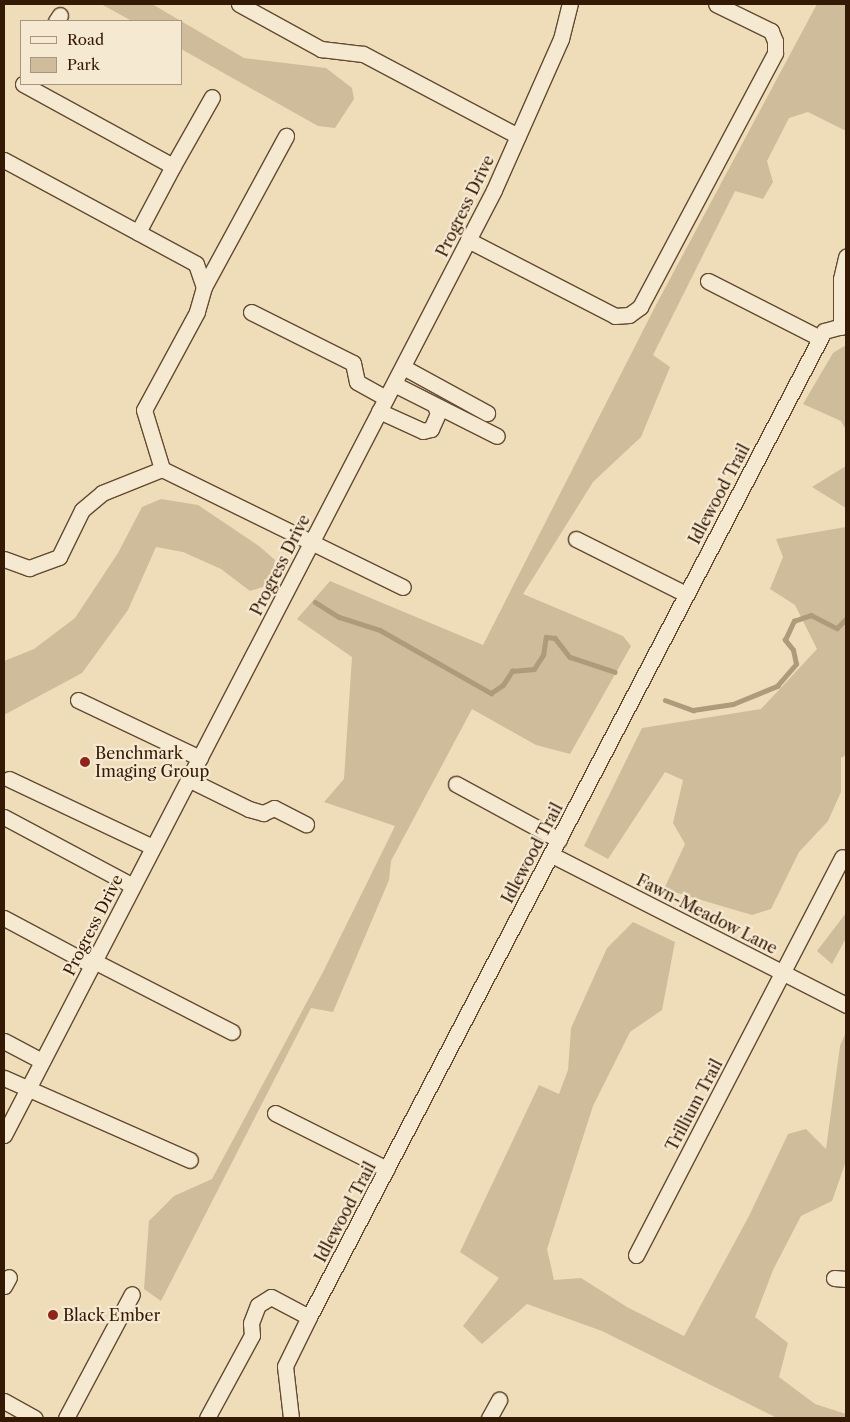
<!DOCTYPE html>
<html>
<head>
<meta charset="utf-8">
<style>
	body { margin:0 }
	#map { position:relative; width:850px; height:1422px; overflow:hidden; background:#efddb9; font-family:"Libre Caslon Text",serif }
	div>[style] { position:absolute }
	.green>* { inset:0; background:#cfbc9a }
	.stream>* { height:4.5px; margin:-2.25px; padding:0 2.25px; transform-origin:2.25px; border-radius:2.25px; background:#af9a7b }
	.roads { filter:drop-shadow(1px 0 #634a31) drop-shadow(-1px 0 #634a31) drop-shadow(0 1px #634a31) drop-shadow(0 -1px #634a31) }
	.minor>* { height:15px; margin:-7.5px; padding:0 7.5px; transform-origin:7.5px; border-radius:7.5px; background:#f5e9d2 }
	.dots>* { width:14px; height:14px; translate:-50% -50%; box-sizing:border-box; border:2px solid #f5e9d2; border-radius:50% }
	span { translate:-50% -50%; white-space:nowrap; text-align:center; line-height:1.15; -webkit-text-stroke:4.5px #f5e9d2; paint-order:stroke }
	.street-label { font-size:16px; color:#341904 }
	.poi-label { font-size:16px; color:#341904 }
	.left { translate:0 -50%; text-align:left }
	.frame { position:absolute; inset:0; border:5px solid #341904; pointer-events:none }
	.legend { position:absolute; left:20px; top:20px; width:162px; height:65px; box-sizing:border-box; background:#f5e9d2; border:1px solid #a89680; margin:0; padding:6px 9px; list-style:none; font-size:15px; color:#341904 }
	.legend li { display:flex; align-items:center; gap:10px; height:25px }
	.legend b { width:25px; border:1px solid #a89680 }
</style>
</head>
<body>
<div id="map">
	<div class="green">
		<i style="clip-path:polygon(101px 4px,152px 4px,244px 58px,326px 68px,352px 88px,354px 99px,335px 128px,318px 126px,181px 49px,181px 21px,132px 21px)"></i>
		<i style="clip-path:polygon(817px 4px,846px 4px,846px 131px,808px 112px,789px 118px,767px 161px,773px 182px,763px 199px,735px 191px,653px 355px,670px 367px,641px 437px,593px 482px,523px 594px,623px 636px,631px 646px,570px 754px,536px 745px,472px 709px,391px 861px,389px 880px,333px 1012px,311px 1008px,161px 1301px,144px 1289px,149px 1221px,174px 1196px,212px 1179px,323px 972px,395px 826px,324px 802px,344px 779px,352px 657px,297px 619px,330px 581px,483px 645px,656px 305px)"></i>
		<i style="clip-path:polygon(846px 345px,846px 430px,841px 421px,803px 404px,833px 353px)"></i>
		<i style="clip-path:polygon(846px 466px,846px 508px,812px 487px)"></i>
		<i style="clip-path:polygon(161px 499px,198px 505px,259px 546px,275px 560px,269px 585px,250px 591px,221px 569px,183px 552px,156px 547px,128px 610px,82px 673px,4px 715px,4px 661px,34px 649px,75px 618px,118px 553px,142px 507px)"></i>
		<i style="clip-path:polygon(846px 527px,846px 755px,841px 758px,841px 792px,828px 821px,799px 852px,771px 909px,752px 915px,664px 889px,685px 844px,673px 823px,683px 780px,665px 772px,608px 859px,584px 846px,642px 728px,761px 709px,817px 649px,795px 605px,770px 589px,783px 557px,776px 539px)"></i>
		<i style="clip-path:polygon(846px 913px,846px 938px,832px 964px,817px 951px)"></i>
		<i style="clip-path:polygon(633px 922px,675px 942px,662px 1010px,630px 1032px,593px 1106px,547px 1249px,554px 1280px,581px 1278px,627px 1307px,684px 1336px,749px 1216px,788px 1134px,806px 1129px,826px 1149px,840px 1046px,846px 1032px,846px 1161px,832px 1201px,801px 1216px,773px 1270px,755px 1317px,788px 1343px,779px 1377px,815px 1404px,846px 1414px,846px 1418px,777px 1418px,602px 1331px,527px 1304px,482px 1344px,463px 1326px,499px 1278px,460px 1252px,539px 1085px,559px 1094px,568px 1070px,571px 1028px,607px 948px)"></i>
	</div>
	<div class="stream">
		<i style="left:315px;top:602px;width:28px;rotate:32deg"></i>
		<i style="left:339px;top:617px;width:43px;rotate:17.6deg"></i>
		<i style="left:380px;top:630px;width:128px;rotate:29.6deg"></i>
		<i style="left:491px;top:693px;width:14px;rotate:-34deg"></i>
		<i style="left:503px;top:685px;width:17px;rotate:-57deg"></i>
		<i style="left:512px;top:671px;width:22px;rotate:-5deg"></i>
		<i style="left:534px;top:669px;width:17px;rotate:-57deg"></i>
		<i style="left:543px;top:655px;width:18px;rotate:-81deg"></i>
		<i style="left:546px;top:637px;width:9px;rotate:6deg"></i>
		<i style="left:555px;top:638px;width:24px;rotate:52deg"></i>
		<i style="left:570px;top:657px;width:47px;rotate:18.4deg"></i>
		<i style="left:665px;top:700px;width:30px;rotate:20deg"></i>
		<i style="left:693px;top:710px;width:40px;rotate:-8.5deg"></i>
		<i style="left:733px;top:704px;width:48px;rotate:-22.2deg"></i>
		<i style="left:777px;top:686px;width:29px;rotate:-49deg"></i>
		<i style="left:796px;top:664px;width:14px;rotate:-102deg"></i>
		<i style="left:793px;top:650px;width:13px;rotate:-129deg"></i>
		<i style="left:785px;top:640px;width:21px;rotate:-65deg"></i>
		<i style="left:794px;top:621px;width:18px;rotate:-19deg"></i>
		<i style="left:811px;top:615px;width:29px;rotate:27deg"></i>
		<i style="left:837px;top:628px;width:13px;rotate:-45deg"></i>
	</div>
	<div class="roads">
		<div class="minor">
			<i style="left:239px;top:4px;width:94px;rotate:28.8deg"></i>
			<i style="left:321px;top:49px;width:42px;rotate:6.8deg"></i>
			<i style="left:363px;top:54px;width:175px;rotate:27.9deg"></i>
			<i style="left:56px;top:21px;width:7px;rotate:-56deg"></i>
			<i style="left:23px;top:84px;width:171px;rotate:28.7deg"></i>
			<i style="left:173px;top:166px;width:75px;rotate:117.9deg"></i>
			<i style="left:4px;top:160px;width:218px;rotate:28.4deg"></i>
			<i style="left:196px;top:264px;width:24px;rotate:71deg"></i>
			<i style="left:204px;top:287px;width:26px;rotate:106deg"></i>
			<i style="left:197px;top:312px;width:111px;rotate:118.4deg"></i>
			<i style="left:144px;top:410px;width:62px;rotate:73deg"></i>
			<i style="left:173px;top:166px;width:79px;rotate:-60.5deg"></i>
			<i style="left:468px;top:240px;width:165px;rotate:27.3deg"></i>
			<i style="left:615px;top:316px;width:14px;rotate:-4deg"></i>
			<i style="left:629px;top:315px;width:14px;rotate:-36deg"></i>
			<i style="left:640px;top:307px;width:288px;rotate:-62deg"></i>
			<i style="left:775px;top:53px;width:12px;rotate:-90deg"></i>
			<i style="left:775px;top:41px;width:11px;rotate:-112deg"></i>
			<i style="left:771px;top:31px;width:61px;rotate:-153.9deg"></i>
			<i style="left:708px;top:281px;width:126px;rotate:27deg"></i>
			<i style="left:204px;top:287px;width:172px;rotate:-61.5deg"></i>
			<i style="left:251px;top:312px;width:114px;rotate:26.6deg"></i>
			<i style="left:353px;top:363px;width:19px;rotate:78deg"></i>
			<i style="left:357px;top:382px;width:33px;rotate:29deg"></i>
			<i style="left:841px;top:327px;width:48px;rotate:-90deg"></i>
			<i style="left:841px;top:279px;width:23px;rotate:-77deg"></i>
			<i style="left:403px;top:367px;width:96px;rotate:28.7deg"></i>
			<i style="left:394px;top:384px;width:115px;rotate:26.8deg"></i>
			<i style="left:379px;top:411px;width:48px;rotate:24.4deg"></i>
			<i style="left:423px;top:431px;width:8px;rotate:-14deg"></i>
			<i style="left:431px;top:429px;width:17px;rotate:-66deg"></i>
			<i style="left:438px;top:413px;width:8px;rotate:-113deg"></i>
			<i style="left:576px;top:539px;width:123px;rotate:26.6deg"></i>
			<i style="left:4px;top:559px;width:27px;rotate:20deg"></i>
			<i style="left:29px;top:568px;width:32px;rotate:-20deg"></i>
			<i style="left:59px;top:557px;width:52px;rotate:-63.9deg"></i>
			<i style="left:82px;top:510px;width:26px;rotate:-40deg"></i>
			<i style="left:102px;top:493px;width:65px;rotate:-21.8deg"></i>
			<i style="left:162px;top:469px;width:268px;rotate:26.1deg"></i>
			<i style="left:78px;top:700px;width:135px;rotate:25.4deg"></i>
			<i style="left:9px;top:779px;width:159px;rotate:25.3deg"></i>
			<i style="left:188px;top:779px;width:68px;rotate:26.2deg"></i>
			<i style="left:249px;top:809px;width:15px;rotate:16deg"></i>
			<i style="left:263px;top:813px;width:12px;rotate:-24deg"></i>
			<i style="left:274px;top:808px;width:36px;rotate:27deg"></i>
			<i style="left:456px;top:784px;width:117px;rotate:28.5deg"></i>
			<i style="left:4px;top:817px;width:146px;rotate:28.1deg"></i>
			<i style="left:552px;top:855px;width:330px;rotate:27deg"></i>
			<i style="left:4px;top:918px;width:100px;rotate:28.1deg"></i>
			<i style="left:94px;top:961px;width:155px;rotate:27.2deg"></i>
			<i style="left:4px;top:1041px;width:43px;rotate:27.8deg"></i>
			<i style="left:4px;top:1078px;width:203px;rotate:23.8deg"></i>
			<i style="left:275px;top:1113px;width:125px;rotate:26.6deg"></i>
			<i style="left:4px;top:1135px;width:1064px;rotate:-62.59deg"></i>
			<i style="left:494px;top:190px;width:165px;rotate:-66.1deg"></i>
			<i style="left:561px;top:39px;width:36px;rotate:-76deg"></i>
			<i style="left:636px;top:1255px;width:448px;rotate:-62.6deg"></i>
			<i style="left:834px;top:1278px;width:12px;rotate:5deg"></i>
			<i style="left:4px;top:1286px;width:10px;rotate:-61deg"></i>
			<i style="left:4px;top:1401px;width:35px;rotate:29deg"></i>
			<i style="left:66px;top:1418px;width:140px;rotate:-62deg"></i>
			<i style="left:207px;top:1418px;width:94px;rotate:-61.5deg"></i>
			<i style="left:252px;top:1335px;width:12px;rotate:-95deg"></i>
			<i style="left:251px;top:1323px;width:19px;rotate:-69deg"></i>
			<i style="left:258px;top:1305px;width:15px;rotate:-32deg"></i>
			<i style="left:271px;top:1297px;width:43px;rotate:27.8deg"></i>
			<i style="left:291px;top:1418px;width:52px;rotate:-96.6deg"></i>
			<i style="left:285px;top:1366px;width:55px;rotate:-63.9deg"></i>
			<i style="left:309px;top:1317px;width:1112px;rotate:-62.42deg"></i>
			<i style="left:824px;top:331px;width:23px;rotate:-15deg"></i>
			<i style="left:489px;top:1418px;width:21px;rotate:-61deg"></i>
		</div>
	</div>
	<div class="dots">
		<i style="left:85px;top:762px;background:#8f2418"></i>
		<i style="left:53px;top:1315px;background:#8f2418"></i>
	</div>
	<div class="street-label">
		<span style="left:465px;top:206px;rotate:-64deg">Progress Drive</span>
		<span style="left:719px;top:494px;rotate:-62deg">Idlewood Trail</span>
		<span style="left:280px;top:565px;rotate:-63deg">Progress Drive</span>
		<span style="left:532px;top:853px;rotate:-62deg">Idlewood Trail</span>
		<span style="left:707px;top:914px;rotate:27deg">Fawn-Meadow Lane</span>
		<span style="left:93px;top:925px;rotate:-63deg">Progress Drive</span>
		<span style="left:694px;top:1105px;rotate:-62deg">Trillium Trail</span>
		<span style="left:345px;top:1212px;rotate:-62deg">Idlewood Trail</span>
	</div>
	<div class="poi-label">
		<span class="left" style="left:95px;top:762px">Benchmark<br>Imaging Group</span>
		<span class="left" style="left:63px;top:1315px">Black Ember</span>
	</div>
	<div class="frame"></div>
	<ul class="legend">
	<li><b style="height:6px;background:#f5e9d2"></b>Road</li>
	<li><b style="height:14px;background:#cfbc9a"></b>Park</li>
	</ul>
</div>
</body>
</html>
